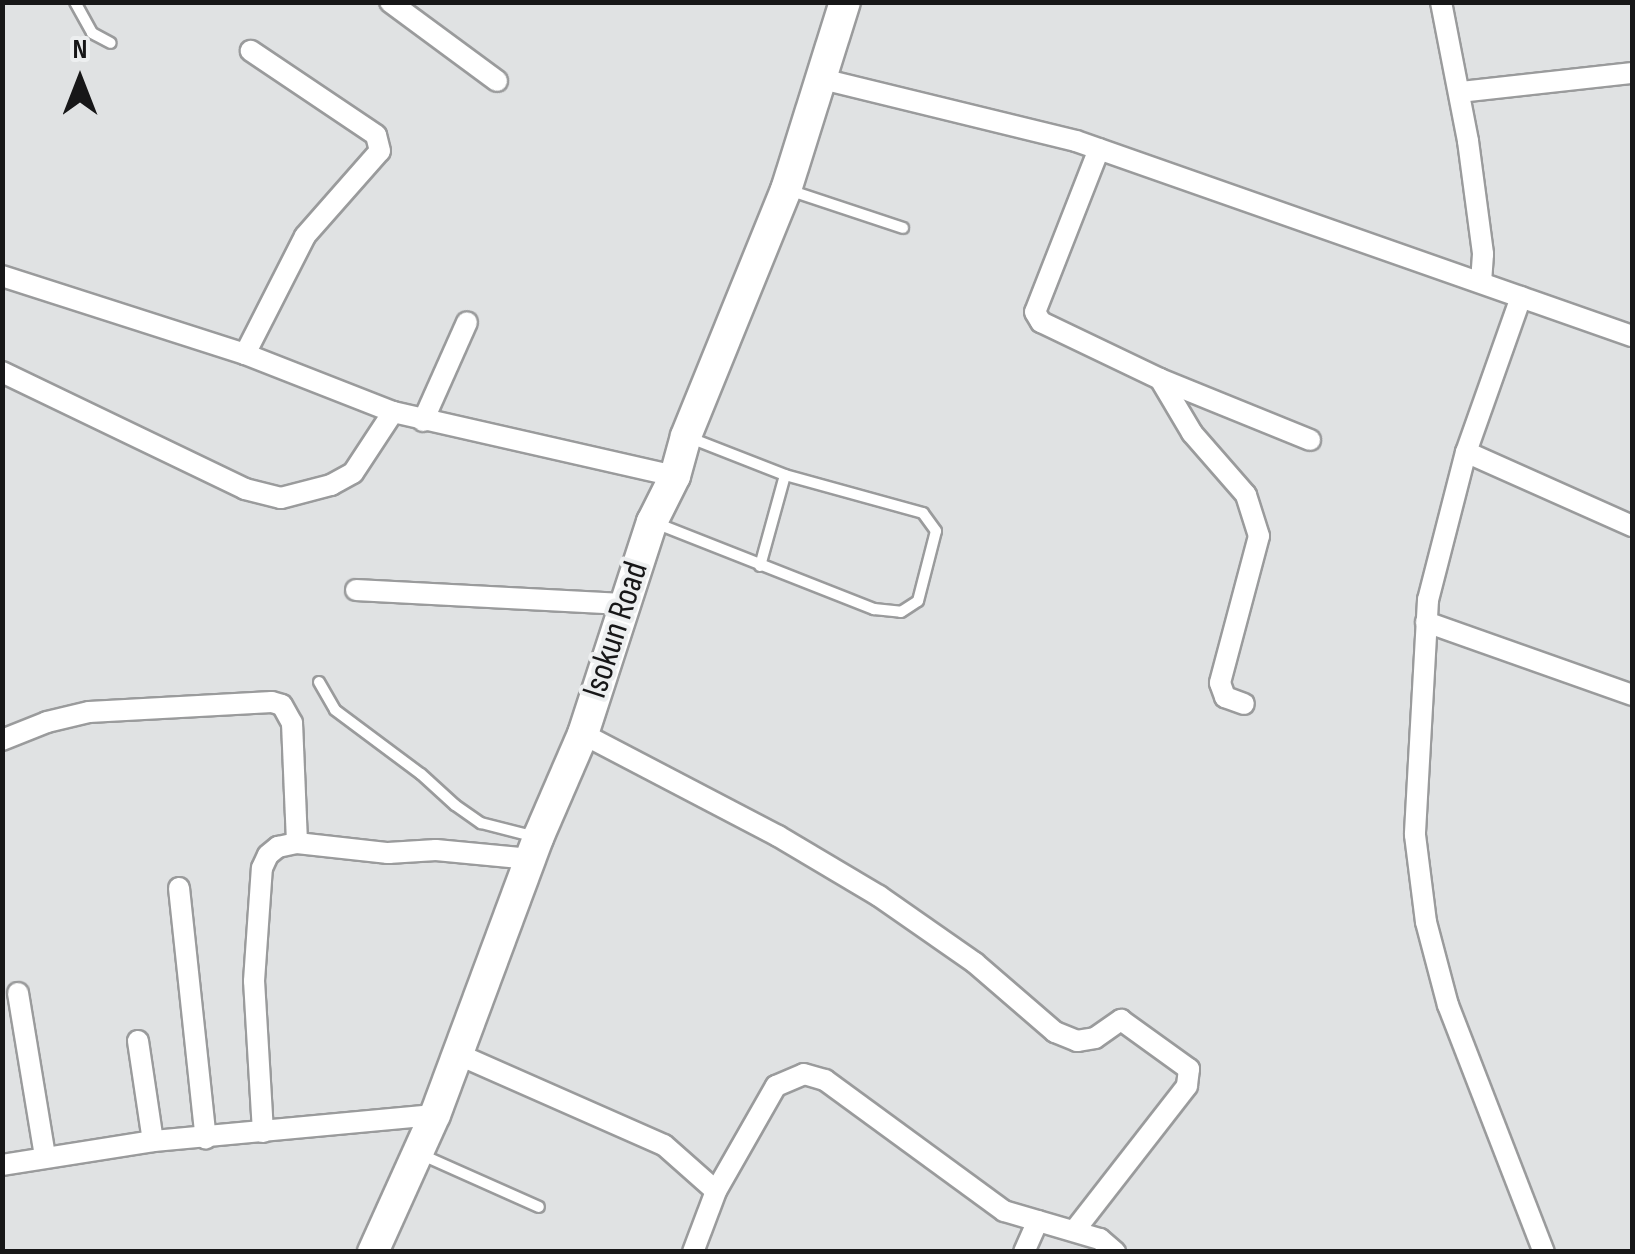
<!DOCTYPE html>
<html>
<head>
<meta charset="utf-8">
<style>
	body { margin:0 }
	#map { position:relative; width:1635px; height:1254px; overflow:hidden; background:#e0e2e3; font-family:"Sofia Sans Condensed",sans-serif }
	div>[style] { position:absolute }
	.roads { filter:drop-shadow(2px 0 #9a9b9c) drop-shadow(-2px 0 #9a9b9c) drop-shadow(0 2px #9a9b9c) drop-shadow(0 -2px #9a9b9c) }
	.service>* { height:10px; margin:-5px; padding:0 5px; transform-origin:5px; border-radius:5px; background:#fff }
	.minor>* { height:20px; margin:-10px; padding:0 10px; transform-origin:10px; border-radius:10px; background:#fff }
	.primary>* { height:30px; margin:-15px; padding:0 15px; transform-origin:15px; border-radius:15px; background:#fff }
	span { translate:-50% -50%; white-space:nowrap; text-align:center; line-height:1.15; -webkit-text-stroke:8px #edeff0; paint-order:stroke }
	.street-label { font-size:35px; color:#171718 }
	.frame { position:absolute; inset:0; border:5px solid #171718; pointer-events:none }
	.north { position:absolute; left:30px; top:30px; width:100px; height:100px; -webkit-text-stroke:8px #edeff0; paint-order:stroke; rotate:0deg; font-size:28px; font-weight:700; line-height:40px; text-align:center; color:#171718 }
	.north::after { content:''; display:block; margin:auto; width:35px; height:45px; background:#171718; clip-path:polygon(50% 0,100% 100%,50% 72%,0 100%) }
</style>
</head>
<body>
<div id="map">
	<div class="roads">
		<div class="service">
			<i style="left:75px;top:2px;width:35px;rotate:61deg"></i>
			<i style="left:92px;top:33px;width:21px;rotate:28deg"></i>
			<i style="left:792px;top:191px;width:117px;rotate:18.4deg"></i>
			<i style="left:653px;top:522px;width:238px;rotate:21.5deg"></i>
			<i style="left:874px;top:609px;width:27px;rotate:6deg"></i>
			<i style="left:901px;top:612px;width:20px;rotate:-33deg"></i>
			<i style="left:918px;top:601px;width:72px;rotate:-75.6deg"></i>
			<i style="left:936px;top:531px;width:22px;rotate:-126deg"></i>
			<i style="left:923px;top:513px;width:143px;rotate:-164.6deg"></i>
			<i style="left:785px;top:475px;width:104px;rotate:-158.6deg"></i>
			<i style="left:760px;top:566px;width:94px;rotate:-74.6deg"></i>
			<i style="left:319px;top:682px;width:32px;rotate:60deg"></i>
			<i style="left:335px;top:710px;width:107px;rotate:36.7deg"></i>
			<i style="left:421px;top:774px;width:46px;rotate:42.4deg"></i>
			<i style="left:455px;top:805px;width:32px;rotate:35deg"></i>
			<i style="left:481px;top:823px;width:57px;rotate:14.3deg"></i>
			<i style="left:420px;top:1154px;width:130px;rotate:24deg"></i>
		</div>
		<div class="minor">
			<i style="left:390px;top:2px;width:133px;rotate:36.4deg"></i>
			<i style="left:1441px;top:2px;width:142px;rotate:79deg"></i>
			<i style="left:1468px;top:141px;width:114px;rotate:82.4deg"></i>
			<i style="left:1483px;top:254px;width:26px;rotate:94deg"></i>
			<i style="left:822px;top:79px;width:261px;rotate:13.7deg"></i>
			<i style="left:1076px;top:141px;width:589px;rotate:19.33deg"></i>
			<i style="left:1460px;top:92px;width:173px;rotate:-6.3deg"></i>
			<i style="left:1099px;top:149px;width:175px;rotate:111.4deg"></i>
			<i style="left:1035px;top:312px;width:12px;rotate:59deg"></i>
			<i style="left:1041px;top:322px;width:132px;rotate:25.6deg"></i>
			<i style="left:1160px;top:379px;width:63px;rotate:59.3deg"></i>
			<i style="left:1192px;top:433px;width:82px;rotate:48.9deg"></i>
			<i style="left:1246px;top:495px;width:43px;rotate:72.4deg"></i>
			<i style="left:1259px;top:536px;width:152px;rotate:104.9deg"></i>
			<i style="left:1220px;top:683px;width:15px;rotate:70deg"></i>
			<i style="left:1225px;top:697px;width:20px;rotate:20deg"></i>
			<i style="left:2px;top:276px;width:255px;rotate:17.8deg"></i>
			<i style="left:245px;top:354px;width:159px;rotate:21.4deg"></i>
			<i style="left:393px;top:412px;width:289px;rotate:12.8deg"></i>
			<i style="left:1521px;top:297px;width:164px;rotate:109.5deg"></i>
			<i style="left:1466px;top:452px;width:153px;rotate:104.4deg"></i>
			<i style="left:1428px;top:600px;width:235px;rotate:93.2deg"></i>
			<i style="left:1415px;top:835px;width:88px;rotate:82.8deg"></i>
			<i style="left:1426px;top:922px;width:86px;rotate:75.2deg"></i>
			<i style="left:1448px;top:1005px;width:265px;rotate:68.8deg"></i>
			<i style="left:245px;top:354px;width:132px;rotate:-63deg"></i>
			<i style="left:305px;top:236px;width:113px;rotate:-48.6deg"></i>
			<i style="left:380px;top:151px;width:16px;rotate:-104deg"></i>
			<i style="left:376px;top:135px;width:151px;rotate:-146.1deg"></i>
			<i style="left:2px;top:372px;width:270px;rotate:25.7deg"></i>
			<i style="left:245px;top:489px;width:37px;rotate:14deg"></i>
			<i style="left:281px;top:498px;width:52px;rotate:-14.6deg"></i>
			<i style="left:331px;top:485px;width:25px;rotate:-29deg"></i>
			<i style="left:353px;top:473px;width:73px;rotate:-56.7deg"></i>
			<i style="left:1160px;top:379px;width:162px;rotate:22.1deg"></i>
			<i style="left:423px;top:421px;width:108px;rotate:-66deg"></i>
			<i style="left:1466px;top:452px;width:182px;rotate:24deg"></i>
			<i style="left:356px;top:590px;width:267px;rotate:3deg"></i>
			<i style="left:1426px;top:622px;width:219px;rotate:19.5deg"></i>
			<i style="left:583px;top:734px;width:220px;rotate:27.6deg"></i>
			<i style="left:778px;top:836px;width:117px;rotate:30.7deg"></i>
			<i style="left:879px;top:896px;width:117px;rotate:34.9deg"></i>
			<i style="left:975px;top:963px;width:106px;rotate:40.8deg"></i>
			<i style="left:1055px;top:1032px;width:24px;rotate:22deg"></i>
			<i style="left:1077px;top:1041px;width:18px;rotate:-9deg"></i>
			<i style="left:1095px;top:1038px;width:32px;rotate:-35deg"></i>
			<i style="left:1121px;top:1020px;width:84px;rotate:35.8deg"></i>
			<i style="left:1189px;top:1069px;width:17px;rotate:97deg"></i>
			<i style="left:1187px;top:1086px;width:182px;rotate:127.9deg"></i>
			<i style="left:2px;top:740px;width:48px;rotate:-21.8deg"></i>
			<i style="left:47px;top:722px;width:43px;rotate:-13.4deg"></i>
			<i style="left:89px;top:712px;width:183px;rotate:-3.1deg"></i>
			<i style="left:272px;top:702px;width:10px;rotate:17deg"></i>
			<i style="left:282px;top:705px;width:21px;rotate:61deg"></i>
			<i style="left:292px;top:723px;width:120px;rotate:87.6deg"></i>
			<i style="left:179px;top:888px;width:252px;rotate:83.9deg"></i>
			<i style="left:18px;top:993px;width:165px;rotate:80.6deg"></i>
			<i style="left:138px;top:1041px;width:101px;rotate:81.5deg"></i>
			<i style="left:455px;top:1053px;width:228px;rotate:23.8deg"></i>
			<i style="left:664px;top:1145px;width:69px;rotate:41.5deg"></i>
			<i style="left:716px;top:1191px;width:121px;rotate:-60.3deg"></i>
			<i style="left:776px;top:1086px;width:30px;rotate:-23deg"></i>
			<i style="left:804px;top:1074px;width:22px;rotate:16deg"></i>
			<i style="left:825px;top:1080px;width:222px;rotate:36.2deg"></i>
			<i style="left:1004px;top:1211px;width:100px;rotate:16.3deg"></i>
			<i style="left:1100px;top:1239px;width:20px;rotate:41deg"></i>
			<i style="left:263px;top:1132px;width:151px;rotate:-93.4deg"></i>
			<i style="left:254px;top:981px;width:113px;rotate:-86deg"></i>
			<i style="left:262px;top:868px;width:14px;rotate:-65deg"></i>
			<i style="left:268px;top:855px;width:13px;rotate:-39deg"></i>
			<i style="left:278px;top:847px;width:19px;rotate:-12deg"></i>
			<i style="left:297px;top:843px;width:92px;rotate:6.3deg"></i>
			<i style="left:388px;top:853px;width:48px;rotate:-3.6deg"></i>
			<i style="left:436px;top:850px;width:95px;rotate:5.4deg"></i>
			<i style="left:2px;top:1165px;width:153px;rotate:-9deg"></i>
			<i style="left:153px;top:1141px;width:283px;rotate:-5.3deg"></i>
			<i style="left:693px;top:1252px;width:65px;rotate:-69.3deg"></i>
			<i style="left:1024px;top:1252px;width:34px;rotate:-66deg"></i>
		</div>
		<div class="primary">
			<i style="left:373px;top:1252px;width:150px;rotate:-65.7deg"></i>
			<i style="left:435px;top:1115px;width:296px;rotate:-69.6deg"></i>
			<i style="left:538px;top:838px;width:113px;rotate:-66.6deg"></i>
			<i style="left:583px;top:734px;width:223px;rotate:-72deg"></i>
			<i style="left:652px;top:522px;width:51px;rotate:-63.4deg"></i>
			<i style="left:675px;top:476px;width:41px;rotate:-74.6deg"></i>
			<i style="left:686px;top:436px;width:266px;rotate:-67.9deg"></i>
			<i style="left:786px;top:190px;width:197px;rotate:-72.6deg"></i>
		</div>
	</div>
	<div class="street-label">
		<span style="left:616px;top:630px;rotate:-72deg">Isokun Road</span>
	</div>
	<div class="frame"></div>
	<div class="north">N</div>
</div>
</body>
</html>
